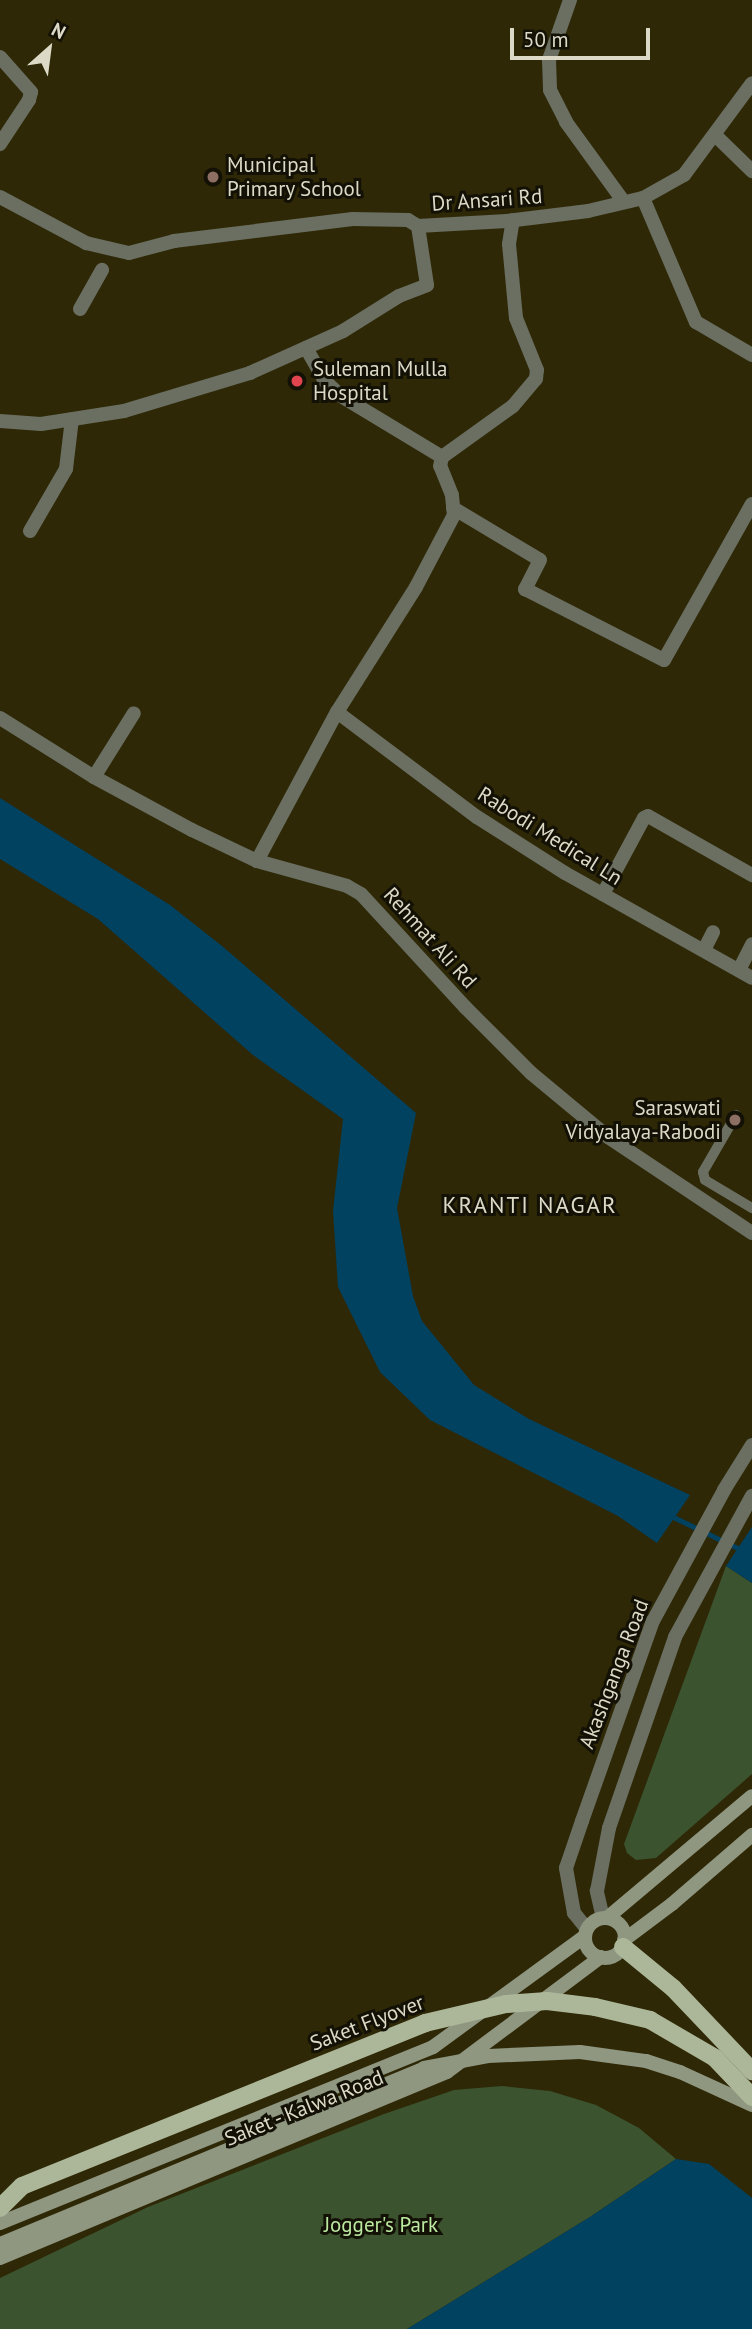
<!DOCTYPE html>
<html>
<head>
<meta charset="utf-8">
<style>
	body { margin:0 }
	#map { position:relative; width:752px; height:2329px; overflow:hidden; background:#2e2807; font-family:"PT Sans",sans-serif }
	div>[style] { position:absolute }
	.green>* { inset:0; background:#3c532f }
	.water>* { inset:0; background:#014261 }
	.stream>* { height:5px; margin:-2.5px; padding:0 2.5px; transform-origin:2.5px; border-radius:2.5px; background:#014261 }
	.lane>* { height:10px; margin:-5px; padding:0 5px; transform-origin:5px; border-radius:5px; background:#6a6f61 }
	.street>* { height:14px; margin:-7px; padding:0 7px; transform-origin:7px; border-radius:7px; background:#6a6f61 }
	.secondary>* { height:14px; margin:-7px; padding:0 7px; transform-origin:7px; border-radius:7px; background:#8f9781 }
	.secondary>.ring { margin:-7px; padding:0; box-sizing:content-box; background:none; border:14px solid #8f9781; border-radius:50% }
	.primary>* { height:18px; margin:-9px; padding:0 9px; transform-origin:9px; border-radius:9px; background:#acb799 }
	.secondary-bridge>* { height:14px; margin:-7px; padding:0 7px; transform-origin:7px; border-radius:7px; background:#8f9781 }
	.primary-bridge>* { height:18px; margin:-9px; padding:0 9px; transform-origin:9px; border-radius:9px; background:#acb799 }
	.dots>* { width:19px; height:19px; translate:-50% -50%; box-sizing:border-box; border:4px solid #131105; border-radius:50% }
	span { translate:-50% -50%; white-space:nowrap; text-align:center; line-height:1.15; -webkit-text-stroke:6px #131105; paint-order:stroke }
	.poi-label { font-size:21px; color:#dcdac7 }
	.left { translate:0 -50%; text-align:left }
	.right { translate:-100% -50%; text-align:right }
	.street-label { font-size:21px; color:#dcdac7 }
	.park-label { font-size:21px; color:#bbe9a0 }
	.neighbourhood-label { font-size:23px; color:#dcdac7; letter-spacing:2px }
	.north { position:absolute; left:14px; top:14px; width:70px; height:70px; -webkit-text-stroke:5px #131105; paint-order:stroke; rotate:28deg; font-size:19px; font-weight:700; line-height:28px; text-align:center; color:#dcdac7 }
	.north::after { content:''; display:block; margin:auto; width:24px; height:32px; background:#dcdac7; clip-path:polygon(50% 0,100% 100%,50% 72%,0 100%) }
	.scale { position:absolute; left:510px; top:28px; width:140px; height:32px; box-sizing:border-box; border:4px solid #dcdac7; border-top:0; padding-left:9px; font-size:21px; line-height:24px; white-space:nowrap; color:#dcdac7; -webkit-text-stroke:5px #131105; paint-order:stroke }
</style>
</head>
<body>
<div id="map">
	<div class="green">
		<i style="clip-path:polygon(726px 1566px,752px 1583px,752px 1774px,656px 1858px,636px 1860px,627px 1853px,624px 1844px)"></i>
		<i style="clip-path:polygon(502px 2086px,550px 2091px,596px 2105px,639px 2128px,676px 2159px,590px 2217px,407px 2329px,0 2329px,0 2278px,148px 2207px,384px 2114px,454px 2090px)"></i>
	</div>
	<div class="water">
		<i style="clip-path:polygon(0 798px,170px 905px,222px 946px,416px 1113px,397px 1208px,413px 1296px,422px 1321px,474px 1385px,529px 1419px,690px 1495px,657px 1543px,618px 1516px,430px 1420px,380px 1372px,338px 1287px,333px 1211px,343px 1119px,253px 1055px,98px 919px,0 859px)"></i>
		<i style="clip-path:polygon(752px 1527px,752px 1583px,726px 1566px)"></i>
		<i style="clip-path:polygon(676px 2159px,709px 2164px,752px 2198px,752px 2329px,407px 2329px,590px 2217px)"></i>
	</div>
	<div class="stream">
		<i style="left:669px;top:1515px;width:92px;rotate:25.7deg"></i>
	</div>
	<div class="lane">
		<i style="left:736px;top:1115px;width:66px;rotate:120.1deg"></i>
		<i style="left:703px;top:1172px;width:8px;rotate:76deg"></i>
		<i style="left:705px;top:1180px;width:55px;rotate:30.8deg"></i>
	</div>
	<div class="street">
		<i style="left:570px;top:0;width:64px;rotate:109.3deg"></i>
		<i style="left:549px;top:60px;width:30px;rotate:88deg"></i>
		<i style="left:550px;top:90px;width:36px;rotate:63deg"></i>
		<i style="left:566px;top:122px;width:99px;rotate:54.1deg"></i>
		<i style="left:0;top:57px;width:47px;rotate:48.5deg"></i>
		<i style="left:31px;top:92px;width:8px;rotate:104deg"></i>
		<i style="left:29px;top:100px;width:53px;rotate:123.4deg"></i>
		<i style="left:715px;top:135px;width:52px;rotate:44.2deg"></i>
		<i style="left:0;top:197px;width:98px;rotate:28.1deg"></i>
		<i style="left:86px;top:243px;width:44px;rotate:13.1deg"></i>
		<i style="left:129px;top:253px;width:47px;rotate:-14.9deg"></i>
		<i style="left:174px;top:241px;width:180px;rotate:-7deg"></i>
		<i style="left:353px;top:219px;width:55px;rotate:1deg"></i>
		<i style="left:408px;top:220px;width:12px;rotate:31deg"></i>
		<i style="left:418px;top:226px;width:89px;rotate:-3.2deg"></i>
		<i style="left:507px;top:221px;width:82px;rotate:-7deg"></i>
		<i style="left:588px;top:211px;width:57px;rotate:-13.3deg"></i>
		<i style="left:643px;top:198px;width:47px;rotate:-29.3deg"></i>
		<i style="left:684px;top:175px;width:114px;rotate:-53.5deg"></i>
		<i style="left:643px;top:198px;width:135px;rotate:66.9deg"></i>
		<i style="left:696px;top:322px;width:65px;rotate:30.5deg"></i>
		<i style="left:80px;top:309px;width:45px;rotate:-60.6deg"></i>
		<i style="left:306px;top:348px;width:38px;rotate:60deg"></i>
		<i style="left:325px;top:381px;width:22px;rotate:43deg"></i>
		<i style="left:341px;top:396px;width:118px;rotate:31.1deg"></i>
		<i style="left:0;top:421px;width:41px;rotate:4.2deg"></i>
		<i style="left:41px;top:424px;width:84px;rotate:-8.9deg"></i>
		<i style="left:124px;top:411px;width:132px;rotate:-16.8deg"></i>
		<i style="left:250px;top:373px;width:102px;rotate:-24.3deg"></i>
		<i style="left:343px;top:331px;width:66px;rotate:-32deg"></i>
		<i style="left:399px;top:296px;width:30px;rotate:-21deg"></i>
		<i style="left:427px;top:285px;width:60px;rotate:-98.7deg"></i>
		<i style="left:453px;top:508px;width:101px;rotate:30.9deg"></i>
		<i style="left:540px;top:560px;width:33px;rotate:117deg"></i>
		<i style="left:525px;top:589px;width:156px;rotate:27.1deg"></i>
		<i style="left:664px;top:660px;width:179px;rotate:-60.6deg"></i>
		<i style="left:30px;top:531px;width:72px;rotate:-59.9deg"></i>
		<i style="left:66px;top:469px;width:50px;rotate:-83.2deg"></i>
		<i style="left:337px;top:712px;width:175px;rotate:36.9deg"></i>
		<i style="left:477px;top:817px;width:104px;rotate:32.5deg"></i>
		<i style="left:565px;top:873px;width:214px;rotate:29.3deg"></i>
		<i style="left:0;top:718px;width:111px;rotate:32.1deg"></i>
		<i style="left:94px;top:777px;width:111px;rotate:28.4deg"></i>
		<i style="left:192px;top:830px;width:72px;rotate:25.5deg"></i>
		<i style="left:257px;top:861px;width:93px;rotate:15.5deg"></i>
		<i style="left:347px;top:886px;width:16px;rotate:30deg"></i>
		<i style="left:361px;top:894px;width:154px;rotate:47.4deg"></i>
		<i style="left:465px;top:1007px;width:93px;rotate:45deg"></i>
		<i style="left:531px;top:1073px;width:100px;rotate:39.7deg"></i>
		<i style="left:608px;top:1137px;width:173px;rotate:33.7deg"></i>
		<i style="left:94px;top:777px;width:75px;rotate:-58deg"></i>
		<i style="left:257px;top:861px;width:169px;rotate:-61.8deg"></i>
		<i style="left:337px;top:712px;width:148px;rotate:-57.7deg"></i>
		<i style="left:416px;top:587px;width:81px;rotate:-62.2deg"></i>
		<i style="left:454px;top:515px;width:20px;rotate:-96deg"></i>
		<i style="left:452px;top:495px;width:31px;rotate:-112deg"></i>
		<i style="left:440px;top:466px;width:9px;rotate:-77deg"></i>
		<i style="left:442px;top:457px;width:87px;rotate:-35.7deg"></i>
		<i style="left:513px;top:406px;width:35px;rotate:-50deg"></i>
		<i style="left:536px;top:379px;width:9px;rotate:-84deg"></i>
		<i style="left:537px;top:370px;width:56px;rotate:-112deg"></i>
		<i style="left:516px;top:318px;width:74px;rotate:-95.4deg"></i>
		<i style="left:509px;top:244px;width:24px;rotate:-81deg"></i>
		<i style="left:603px;top:894px;width:86px;rotate:-61.7deg"></i>
		<i style="left:644px;top:818px;width:4px;rotate:-27deg"></i>
		<i style="left:648px;top:816px;width:120px;rotate:29.6deg"></i>
		<i style="left:704px;top:950px;width:20px;rotate:-63deg"></i>
		<i style="left:739px;top:970px;width:29px;rotate:-63deg"></i>
		<i style="left:603px;top:1918px;width:28px;rotate:-103deg"></i>
		<i style="left:597px;top:1891px;width:64px;rotate:-79.2deg"></i>
		<i style="left:609px;top:1828px;width:202px;rotate:-70.9deg"></i>
		<i style="left:675px;top:1637px;width:161px;rotate:-61.4deg"></i>
		<i style="left:587px;top:1929px;width:21px;rotate:-129deg"></i>
		<i style="left:574px;top:1913px;width:46px;rotate:-100.1deg"></i>
		<i style="left:566px;top:1868px;width:50px;rotate:-71.2deg"></i>
		<i style="left:582px;top:1821px;width:212px;rotate:-70.5deg"></i>
		<i style="left:653px;top:1621px;width:149px;rotate:-61.5deg"></i>
		<i style="left:724px;top:1490px;width:53px;rotate:-58.1deg"></i>
	</div>
	<div class="secondary">
		<i style="left:607px;top:1918px;width:189px;rotate:-40.1deg"></i>
		<i class="ring" style="left:585px;top:1918px;width:26px;height:26px"></i>
		<i style="left:624px;top:1940px;width:60px;rotate:-36.9deg"></i>
		<i style="left:672px;top:1904px;width:106px;rotate:-40.8deg"></i>
		<i style="left:0;top:2223px;width:467px;rotate:-22.1deg"></i>
		<i style="left:433px;top:2047px;width:188px;rotate:-36.1deg"></i>
		<i style="left:0;top:2258px;width:484px;rotate:-22.6deg"></i>
		<i style="left:447px;top:2072px;width:192px;rotate:-36.8deg"></i>
	</div>
	<div class="primary">
		<i style="left:623px;top:1947px;width:65px;rotate:39.4deg"></i>
		<i style="left:673px;top:1988px;width:115px;rotate:46.4deg"></i>
		<i style="left:0;top:2208px;width:31px;rotate:-45deg"></i>
	</div>
	<div class="secondary-bridge">
		<i style="left:0;top:2244px;width:459px;rotate:-22.5deg"></i>
		<i style="left:424px;top:2068px;width:65px;rotate:-10.6deg"></i>
		<i style="left:488px;top:2056px;width:92px;rotate:-2.5deg"></i>
		<i style="left:580px;top:2052px;width:67px;rotate:7.8deg"></i>
		<i style="left:646px;top:2061px;width:36px;rotate:18deg"></i>
		<i style="left:680px;top:2072px;width:79px;rotate:24.6deg"></i>
	</div>
	<div class="primary-bridge">
		<i style="left:22px;top:2186px;width:435px;rotate:-22deg"></i>
		<i style="left:425px;top:2023px;width:83px;rotate:-13.2deg"></i>
		<i style="left:506px;top:2004px;width:41px;rotate:-4.2deg"></i>
		<i style="left:547px;top:2001px;width:48px;rotate:7.1deg"></i>
		<i style="left:595px;top:2007px;width:57px;rotate:13.3deg"></i>
		<i style="left:650px;top:2020px;width:75px;rotate:30.3deg"></i>
		<i style="left:715px;top:2058px;width:54px;rotate:46.5deg"></i>
	</div>
	<div class="dots">
		<i style="left:213px;top:177px;background:#8d6e63"></i>
		<i style="left:297px;top:381px;background:#e0444e"></i>
		<i style="left:735px;top:1120px;background:#8d6e63"></i>
	</div>
	<div class="poi-label">
		<span class="left" style="left:227px;top:177px">Municipal<br>Primary School</span>
		<span class="left" style="left:313px;top:381px">Suleman Mulla<br>Hospital</span>
		<span class="right" style="left:721px;top:1120px">Saraswati<br>Vidyalaya-Rabodi</span>
	</div>
	<div class="street-label">
		<span style="left:487px;top:200px;rotate:-4deg">Dr Ansari Rd</span>
		<span style="left:550px;top:836px;rotate:32deg">Rabodi Medical Ln</span>
		<span style="left:430px;top:938px;rotate:48deg">Rehmat Ali Rd</span>
		<span style="left:614px;top:1674px;rotate:-69deg">Akashganga Road</span>
		<span style="left:367px;top:2023px;rotate:-21deg">Saket Flyover</span>
		<span style="left:304px;top:2108px;rotate:-22deg">Saket - Kalwa Road</span>
	</div>
	<div class="park-label">
		<span style="left:381px;top:2225px">Jogger's Park</span>
	</div>
	<div class="neighbourhood-label">
		<span style="left:530px;top:1205px">KRANTI NAGAR</span>
	</div>
	<div class="north">N</div>
	<div class="scale">50 m</div>
</div>
</body>
</html>
